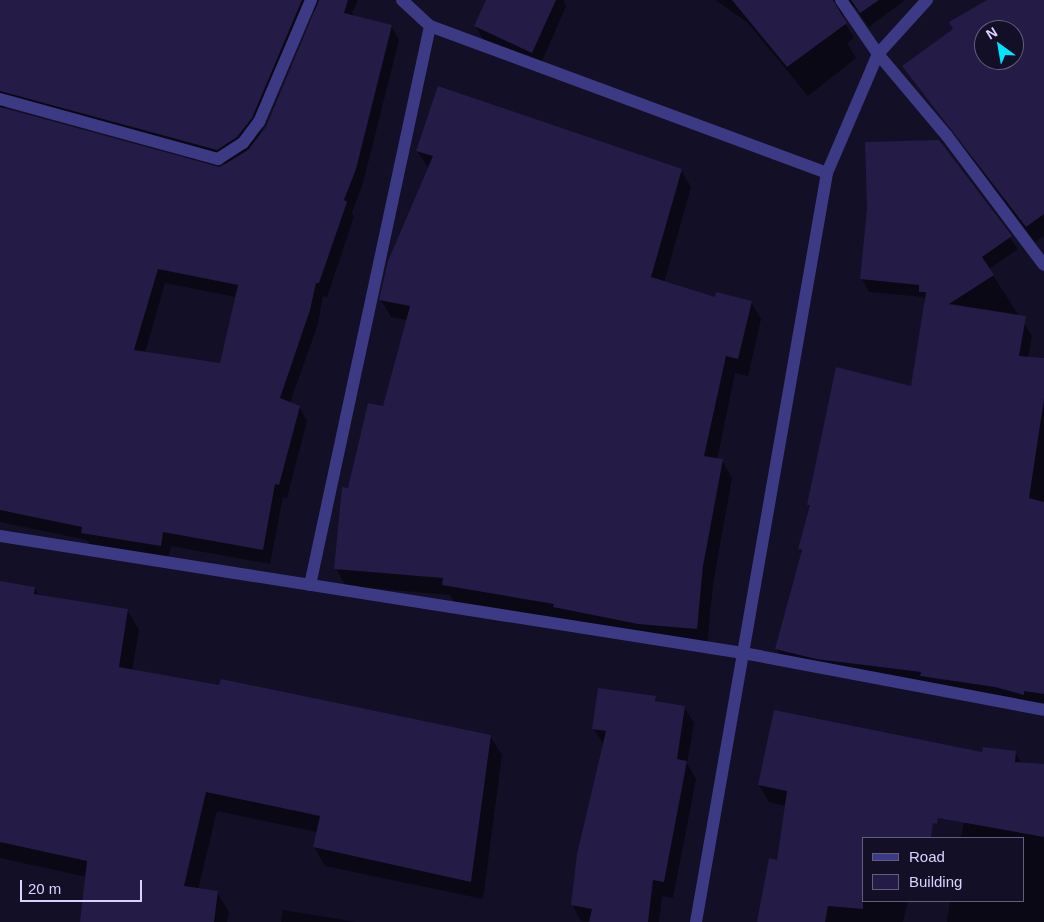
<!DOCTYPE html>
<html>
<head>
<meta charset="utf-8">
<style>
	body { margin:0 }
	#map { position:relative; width:1044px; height:922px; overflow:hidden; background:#130f26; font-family:Arial,sans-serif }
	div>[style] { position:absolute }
	.shadow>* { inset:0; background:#0007 }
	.building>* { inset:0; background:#241b47 }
	.minor>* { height:12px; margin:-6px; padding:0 6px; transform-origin:6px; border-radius:6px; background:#3d3a85 }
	span { translate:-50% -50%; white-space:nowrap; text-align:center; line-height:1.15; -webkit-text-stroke:4px #130f26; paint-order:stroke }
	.legend { position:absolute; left:862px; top:837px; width:162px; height:65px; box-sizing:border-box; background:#130f26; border:1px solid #625e7d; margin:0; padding:6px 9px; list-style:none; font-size:15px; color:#d9d4ff }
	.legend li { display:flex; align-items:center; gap:10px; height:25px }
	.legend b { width:25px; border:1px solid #625e7d }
	.north { position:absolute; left:974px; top:20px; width:50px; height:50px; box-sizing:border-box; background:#130f26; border:1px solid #625e7d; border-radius:50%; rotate:328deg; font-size:14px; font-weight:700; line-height:20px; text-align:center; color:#d9d4ff }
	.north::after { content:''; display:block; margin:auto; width:18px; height:22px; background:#00e5ff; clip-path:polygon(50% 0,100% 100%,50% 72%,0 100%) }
	.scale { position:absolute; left:20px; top:880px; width:122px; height:22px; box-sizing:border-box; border:2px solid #d9d4ff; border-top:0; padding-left:6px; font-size:15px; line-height:18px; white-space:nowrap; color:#d9d4ff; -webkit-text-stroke:4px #130f26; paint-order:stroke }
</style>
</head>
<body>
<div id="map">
	<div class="shadow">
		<i style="clip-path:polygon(evenodd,0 0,358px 0,352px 13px,355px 17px,391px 26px,399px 40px,363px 183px,352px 213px,354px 217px,327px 297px,323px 296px,318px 324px,290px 403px,299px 407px,307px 421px,287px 498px,283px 497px,270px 564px,171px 546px,168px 559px,91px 547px,87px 540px,0 522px,0 0,318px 9px,267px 126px,258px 138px,311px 11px,318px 9px,0 0,11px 105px,227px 164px,222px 167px,2px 109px,11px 105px,0 0,165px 283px,236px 297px,221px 365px,145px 353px,165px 283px)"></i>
		<i style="clip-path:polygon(488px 0,563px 0,566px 6px,540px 66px,483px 39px,475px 25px)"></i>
		<i style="clip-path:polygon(715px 0,905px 0,869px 27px,854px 6px,844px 7px,842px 18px,854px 38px,847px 43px,856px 58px,808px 96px,747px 22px)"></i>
		<i style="clip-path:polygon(evenodd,1011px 0,1044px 0,1044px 236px,1035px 242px,904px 66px,1011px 0,984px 30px,1014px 30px,1014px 60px,984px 60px,984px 30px)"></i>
		<i style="clip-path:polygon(940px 142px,1018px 249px,989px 269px,1032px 336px,1028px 358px,1044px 359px,1044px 707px,783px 661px,776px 649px,802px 554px,799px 549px,811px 509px,808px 504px,912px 387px,926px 301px,923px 297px,869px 292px,862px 279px)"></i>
		<i style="clip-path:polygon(417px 151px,681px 170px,691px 187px,664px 283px,715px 298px,751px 302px,761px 319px,748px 376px,735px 373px,717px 460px,722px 460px,732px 478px,713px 584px,707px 646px,454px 602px,450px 595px,346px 586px,336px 569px,349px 489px,384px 408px,407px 320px,391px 317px,381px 300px,429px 169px)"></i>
		<i style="clip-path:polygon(0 582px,35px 588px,39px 596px,127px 610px,139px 630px,132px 671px,490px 736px,502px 755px,483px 899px,325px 866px,314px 847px,317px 832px,217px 811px,198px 890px,217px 892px,229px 912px,227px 922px,81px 922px,87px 877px,0 858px)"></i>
		<i style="clip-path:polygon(655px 697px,658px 703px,684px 707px,694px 723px,687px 764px,696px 779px,673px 898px,662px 896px,659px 922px,581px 921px,572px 904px,604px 745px,593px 728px)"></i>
		<i style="clip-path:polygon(1015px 752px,1022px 764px,1044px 765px,1044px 922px,947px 922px,950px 901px,1023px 901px,1023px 838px,961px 838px,966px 811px,932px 804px,923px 838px,863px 838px,863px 901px,908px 901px,903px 922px,828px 922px,772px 917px,786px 806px,769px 802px,759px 785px,983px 753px)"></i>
		<i style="clip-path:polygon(283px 910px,357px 922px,281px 922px)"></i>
	</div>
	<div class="building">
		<i style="clip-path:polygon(0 0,302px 0,252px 118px,237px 137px,217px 150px,0 91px)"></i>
		<i style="clip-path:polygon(evenodd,319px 0,348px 0,344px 13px,392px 25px,356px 169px,344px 200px,347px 202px,319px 283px,316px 283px,310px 310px,280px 398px,300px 406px,279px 485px,275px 484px,263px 550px,163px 532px,161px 546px,81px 533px,82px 527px,0 510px,0 107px,220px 167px,248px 150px,266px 127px,319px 0,158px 269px,238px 285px,220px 363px,134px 350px,158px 269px)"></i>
		<i style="clip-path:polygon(486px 0,556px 0,532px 53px,474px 26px)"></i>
		<i style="clip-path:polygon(732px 0,833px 0,847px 23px,787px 67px)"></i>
		<i style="clip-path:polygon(851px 0,879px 0,860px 13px)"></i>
		<i style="clip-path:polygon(evenodd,987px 0,1044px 0,1044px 214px,1026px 227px,902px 66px,953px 29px,949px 22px,987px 0,984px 30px,1014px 30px,1014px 60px,984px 60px,984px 30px)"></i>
		<i style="clip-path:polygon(438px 86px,682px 169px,651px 277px,715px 297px,716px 292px,752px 301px,738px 359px,726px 356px,704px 456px,723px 459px,703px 566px,697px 629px,638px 624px,553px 607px,554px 604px,442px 585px,443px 578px,334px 569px,342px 487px,348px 488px,368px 403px,383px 406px,410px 306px,379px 300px,388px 261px,433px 156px,416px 151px)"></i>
		<i style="clip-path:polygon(939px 140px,1012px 236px,982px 257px,994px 275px,949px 304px,1026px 316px,1019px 356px,1044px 358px,1044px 399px,1029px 498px,1044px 502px,1044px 694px,1024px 691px,1024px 695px,995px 687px,920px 676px,921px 672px,816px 659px,775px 649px,802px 550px,798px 549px,810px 505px,807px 505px,836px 367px,911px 386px,926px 292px,919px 292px,919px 285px,860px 279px,867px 209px,865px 142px)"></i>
		<i style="clip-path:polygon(0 581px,35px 587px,34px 594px,128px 609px,119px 667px,219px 685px,221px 679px,491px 735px,471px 882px,313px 847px,320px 816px,206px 792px,184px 886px,218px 891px,214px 922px,80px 922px,87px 861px,0 842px)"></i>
		<i style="clip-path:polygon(598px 688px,656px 696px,655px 701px,685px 706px,677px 759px,687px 761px,664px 882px,653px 880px,648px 922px,589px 922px,592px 909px,571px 905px,577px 854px,606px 731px,592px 729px)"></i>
		<i style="clip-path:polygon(774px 710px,982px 752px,983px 747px,1016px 751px,1015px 762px,1044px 764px,1044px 837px,938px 818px,937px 824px,933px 823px,931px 838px,863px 838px,863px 909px,828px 906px,825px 922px,757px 922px,769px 858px,777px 860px,787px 791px,758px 785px)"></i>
	</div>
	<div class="minor">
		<i style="left:402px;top:0;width:38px;rotate:43deg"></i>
		<i style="left:430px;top:26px;width:423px;rotate:20.3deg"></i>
		<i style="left:841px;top:0;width:65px;rotate:55.6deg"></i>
		<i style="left:878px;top:54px;width:107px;rotate:49.9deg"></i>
		<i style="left:947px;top:136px;width:161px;rotate:53.1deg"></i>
		<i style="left:0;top:99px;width:226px;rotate:15.4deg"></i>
		<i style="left:218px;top:159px;width:30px;rotate:-33deg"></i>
		<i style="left:243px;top:143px;width:26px;rotate:-53deg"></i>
		<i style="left:259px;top:122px;width:133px;rotate:-66.9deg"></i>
		<i style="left:0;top:536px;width:752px;rotate:8.95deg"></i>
		<i style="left:743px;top:653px;width:306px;rotate:10.7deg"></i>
		<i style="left:310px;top:585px;width:572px;rotate:-77.88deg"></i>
		<i style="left:696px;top:922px;width:760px;rotate:-80.08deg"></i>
		<i style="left:827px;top:173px;width:129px;rotate:-66.8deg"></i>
		<i style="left:878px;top:54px;width:73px;rotate:-47.8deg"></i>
	</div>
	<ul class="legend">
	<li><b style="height:6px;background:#3d3a85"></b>Road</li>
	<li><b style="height:14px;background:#241b47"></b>Building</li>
	</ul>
	<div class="north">N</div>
	<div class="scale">20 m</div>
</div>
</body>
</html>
